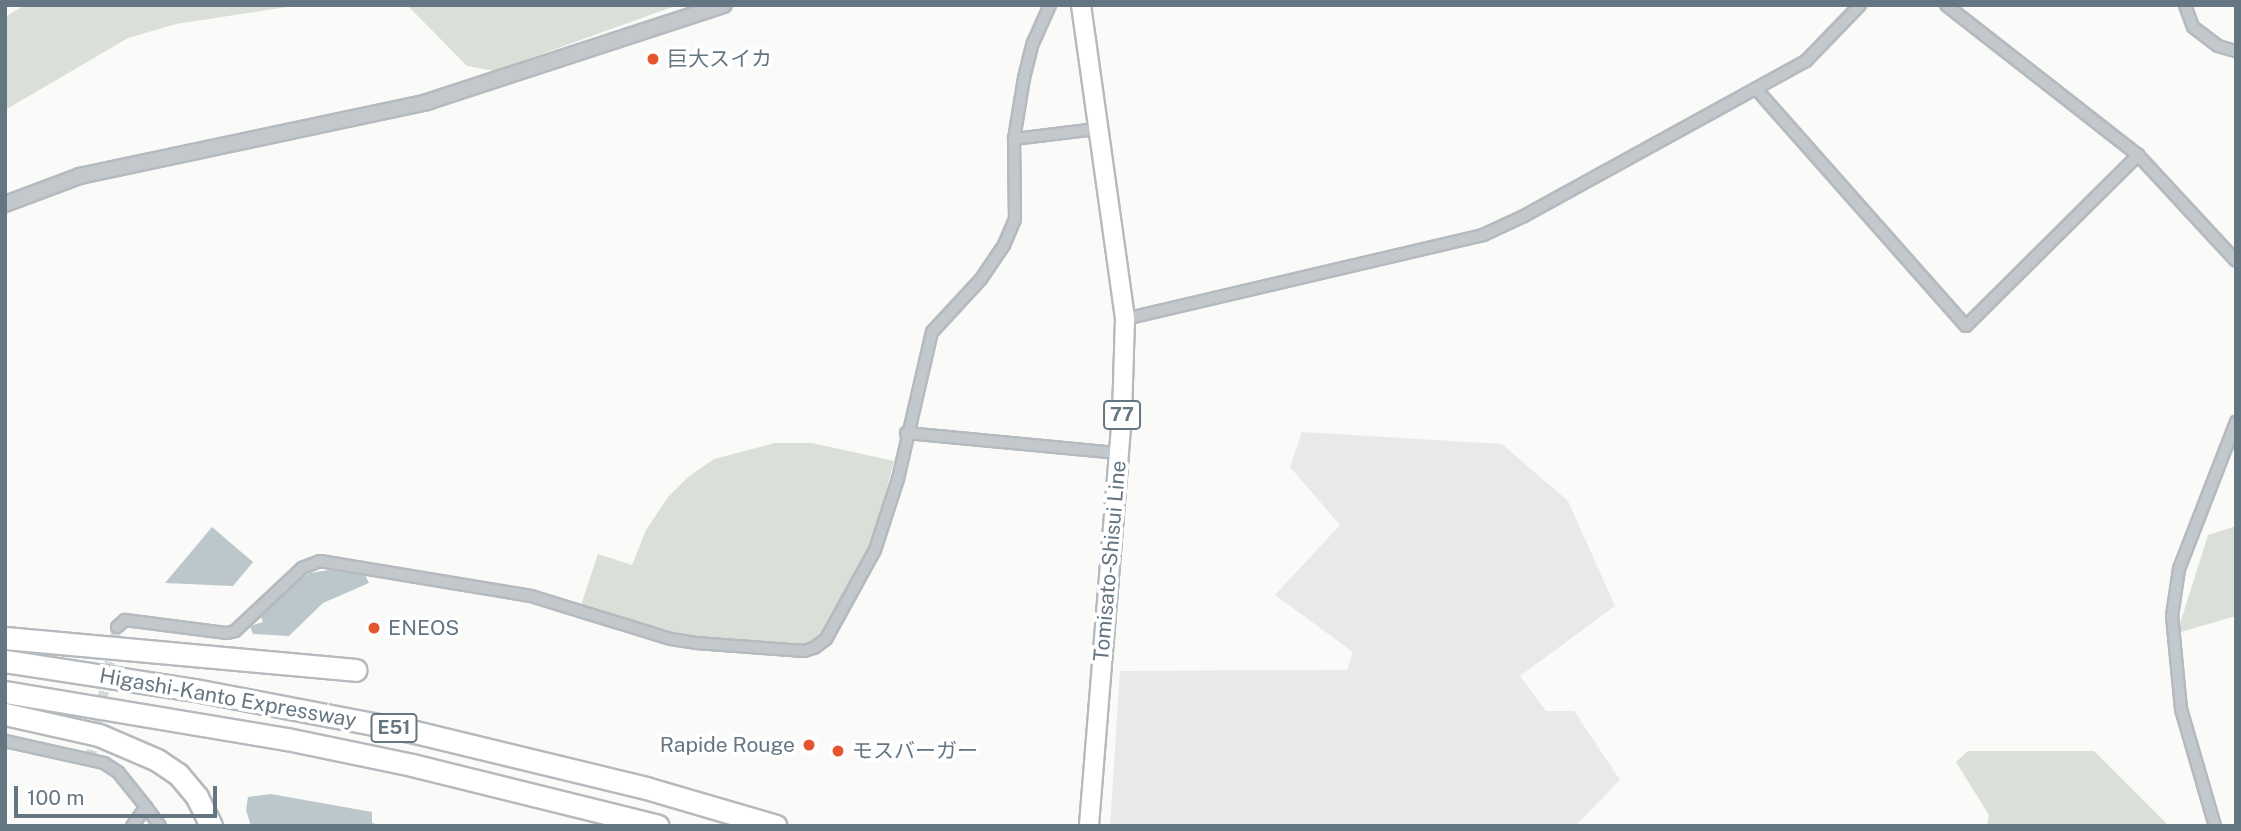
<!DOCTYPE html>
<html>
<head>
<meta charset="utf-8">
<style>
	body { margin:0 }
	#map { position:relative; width:2241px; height:831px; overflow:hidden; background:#fafaf8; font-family:"Public Sans","Noto Sans JP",sans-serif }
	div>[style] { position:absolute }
	.built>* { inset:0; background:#e8e9e9 }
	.green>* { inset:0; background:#dadfd7 }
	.water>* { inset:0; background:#bbc7cb }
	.minor-tunnel>* { height:10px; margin-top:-5px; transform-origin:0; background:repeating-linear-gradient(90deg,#d5d9db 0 10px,transparent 0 15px) }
	.roads { filter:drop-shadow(2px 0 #b5babe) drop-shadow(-2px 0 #b5babe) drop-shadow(0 2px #b5babe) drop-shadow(0 -2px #b5babe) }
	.minor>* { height:10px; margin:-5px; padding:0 5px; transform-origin:5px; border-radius:5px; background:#c3c8cc }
	.tertiary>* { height:14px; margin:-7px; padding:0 7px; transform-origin:7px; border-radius:7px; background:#c3c8cc }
	.primary>* { height:18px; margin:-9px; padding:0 9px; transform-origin:9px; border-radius:9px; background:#fff }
	.motorway>* { height:21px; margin:-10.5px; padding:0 10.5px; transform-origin:10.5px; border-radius:10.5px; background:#fff }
	.dots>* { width:19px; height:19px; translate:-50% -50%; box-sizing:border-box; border:4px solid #fff; border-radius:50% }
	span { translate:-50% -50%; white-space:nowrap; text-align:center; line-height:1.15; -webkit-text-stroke:7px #fff; paint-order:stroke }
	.shield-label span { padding:2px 5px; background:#fff; border:2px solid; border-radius:5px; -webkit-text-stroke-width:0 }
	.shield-label { font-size:19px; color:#657683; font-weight:700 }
	.poi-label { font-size:21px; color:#657683 }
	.left { translate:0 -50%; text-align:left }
	.right { translate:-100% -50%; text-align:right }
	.street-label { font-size:21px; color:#657683 }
	.frame { position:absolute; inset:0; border:7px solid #657683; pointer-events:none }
	.scale { position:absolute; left:14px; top:786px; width:203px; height:32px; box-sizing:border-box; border:4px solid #657683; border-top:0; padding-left:9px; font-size:21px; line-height:24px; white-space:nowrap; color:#657683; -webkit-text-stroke:5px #fff; paint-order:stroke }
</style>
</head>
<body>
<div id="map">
	<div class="built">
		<i style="clip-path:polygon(1302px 432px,1502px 444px,1568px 501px,1615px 606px,1520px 676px,1546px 711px,1574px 711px,1620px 780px,1575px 826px,1110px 826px,1120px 671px,1347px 670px,1353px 652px,1275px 595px,1340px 525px,1290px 467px)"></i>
	</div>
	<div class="green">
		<i style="clip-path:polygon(25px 5px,300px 5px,176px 24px,128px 38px,5px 110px,5px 17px)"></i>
		<i style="clip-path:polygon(407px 5px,678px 5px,494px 71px,467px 66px)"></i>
		<i style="clip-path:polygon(775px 443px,812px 443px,894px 461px,871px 547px,822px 634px,813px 643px,804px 647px,697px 639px,581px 605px,598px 554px,632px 565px,646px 530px,668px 497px,688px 477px,714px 459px)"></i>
		<i style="clip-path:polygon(2236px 526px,2236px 616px,2177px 633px,2208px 535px)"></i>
		<i style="clip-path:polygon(1968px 751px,2094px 751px,2169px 826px,1987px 826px,1989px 815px,1956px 762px)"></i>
	</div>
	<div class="water">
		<i style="clip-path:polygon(212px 527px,253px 562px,233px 586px,165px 583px)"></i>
		<i style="clip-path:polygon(329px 570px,365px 575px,369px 583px,323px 603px,289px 636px,253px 634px,250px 626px,263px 622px,261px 617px,291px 585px,310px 573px)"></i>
		<i style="clip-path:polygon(271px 794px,372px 812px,372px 823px,385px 826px,251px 826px,246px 810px,248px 797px)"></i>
	</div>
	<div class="minor-tunnel">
		<i style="left:90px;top:760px;width:136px;rotate:-78.5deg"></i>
	</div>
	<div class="roads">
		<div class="minor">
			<i style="left:1946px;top:5px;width:244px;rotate:38deg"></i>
			<i style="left:2138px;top:155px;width:144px;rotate:47.2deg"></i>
			<i style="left:2185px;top:5px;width:23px;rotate:70deg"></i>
			<i style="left:2193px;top:27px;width:31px;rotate:37deg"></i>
			<i style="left:2218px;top:46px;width:19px;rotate:16deg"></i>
			<i style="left:1757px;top:90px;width:315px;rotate:48.5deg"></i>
			<i style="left:1966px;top:326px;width:243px;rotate:-44.8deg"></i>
			<i style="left:1014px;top:139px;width:84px;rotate:-6.9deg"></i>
			<i style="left:1125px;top:319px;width:368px;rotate:-13.2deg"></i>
			<i style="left:1483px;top:235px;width:45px;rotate:-24.9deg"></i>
			<i style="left:1524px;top:216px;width:322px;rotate:-28.8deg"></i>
			<i style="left:1806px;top:61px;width:78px;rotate:-46deg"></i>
			<i style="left:906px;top:433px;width:214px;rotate:5.4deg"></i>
			<i style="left:117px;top:627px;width:11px;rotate:-41deg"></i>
			<i style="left:125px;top:620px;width:103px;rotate:7.3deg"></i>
			<i style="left:227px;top:633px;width:8px;rotate:-14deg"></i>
			<i style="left:235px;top:631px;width:92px;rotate:-43.2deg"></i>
			<i style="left:302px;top:568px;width:19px;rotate:-21deg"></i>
			<i style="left:320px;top:561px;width:214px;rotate:9.4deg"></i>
			<i style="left:531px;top:596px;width:146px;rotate:17.1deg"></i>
			<i style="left:671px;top:639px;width:25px;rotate:9deg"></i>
			<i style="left:696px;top:643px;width:108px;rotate:4.2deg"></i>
			<i style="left:804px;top:651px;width:10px;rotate:-17deg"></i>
			<i style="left:814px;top:648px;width:15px;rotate:-37deg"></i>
			<i style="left:826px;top:639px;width:102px;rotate:-61.2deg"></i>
			<i style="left:875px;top:550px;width:75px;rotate:-72.1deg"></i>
			<i style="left:898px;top:479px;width:151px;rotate:-77deg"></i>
			<i style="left:932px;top:332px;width:72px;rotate:-47.2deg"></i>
			<i style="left:981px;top:279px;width:41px;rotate:-55.9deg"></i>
			<i style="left:1004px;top:245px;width:28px;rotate:-67deg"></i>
			<i style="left:1015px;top:219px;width:80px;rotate:-90.7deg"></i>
			<i style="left:1014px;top:139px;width:62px;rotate:-80.7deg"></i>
			<i style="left:1024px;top:78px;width:36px;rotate:-76deg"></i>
			<i style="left:1033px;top:43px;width:42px;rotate:-65.9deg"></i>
			<i style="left:5px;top:741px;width:101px;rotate:12.5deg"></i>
			<i style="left:104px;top:763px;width:17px;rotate:33deg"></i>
			<i style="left:118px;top:772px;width:45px;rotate:51.3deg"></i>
			<i style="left:146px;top:807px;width:24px;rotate:126deg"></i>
			<i style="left:146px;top:807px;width:24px;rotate:54deg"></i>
			<i style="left:2215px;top:826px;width:122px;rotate:-106.2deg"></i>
			<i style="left:2181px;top:709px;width:93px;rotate:-95.5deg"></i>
			<i style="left:2172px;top:616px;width:48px;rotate:-81.5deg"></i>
			<i style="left:2179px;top:569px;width:158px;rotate:-68.8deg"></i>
		</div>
		<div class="tertiary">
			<i style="left:5px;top:204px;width:80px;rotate:-20.5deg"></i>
			<i style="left:80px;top:176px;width:355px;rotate:-12deg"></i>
			<i style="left:427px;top:102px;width:312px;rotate:-18.1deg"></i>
		</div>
		<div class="primary">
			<i style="left:1081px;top:5px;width:317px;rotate:82deg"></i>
			<i style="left:1125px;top:319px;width:96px;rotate:91.8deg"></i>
			<i style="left:1122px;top:415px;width:412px;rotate:94.6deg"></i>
		</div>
		<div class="motorway">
			<i style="left:5px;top:638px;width:352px;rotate:5.2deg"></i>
			<i style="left:5px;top:661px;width:192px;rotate:8.7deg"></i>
			<i style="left:195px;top:690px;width:224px;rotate:10.8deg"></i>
			<i style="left:415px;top:732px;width:238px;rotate:13.6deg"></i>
			<i style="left:646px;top:788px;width:135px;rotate:16.3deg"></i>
			<i style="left:5px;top:692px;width:286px;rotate:9.5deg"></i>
			<i style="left:287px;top:739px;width:128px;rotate:11.7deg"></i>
			<i style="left:412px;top:765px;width:253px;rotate:13.9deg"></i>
			<i style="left:5px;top:714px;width:96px;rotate:12.6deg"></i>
			<i style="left:99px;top:735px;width:63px;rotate:23.3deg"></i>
			<i style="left:157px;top:760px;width:25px;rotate:34deg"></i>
			<i style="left:178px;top:774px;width:30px;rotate:50deg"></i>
			<i style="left:197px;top:797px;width:32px;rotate:64deg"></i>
		</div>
	</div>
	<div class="dots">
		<i style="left:653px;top:59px;background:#e4572e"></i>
		<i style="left:374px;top:628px;background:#e4572e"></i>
		<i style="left:809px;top:745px;background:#e4572e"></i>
		<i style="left:838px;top:751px;background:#e4572e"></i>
	</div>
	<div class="shield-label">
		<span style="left:1122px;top:415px">77</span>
		<span style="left:394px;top:728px">E51</span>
	</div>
	<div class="poi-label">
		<span class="left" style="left:667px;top:59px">巨大スイカ</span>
		<span class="left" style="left:388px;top:628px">ENEOS</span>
		<span class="right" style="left:795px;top:745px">Rapide Rouge</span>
		<span class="left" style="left:852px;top:751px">モスバーガー</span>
	</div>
	<div class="street-label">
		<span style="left:1110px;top:561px;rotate:-85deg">Tomisato-Shisui Line</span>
		<span style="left:228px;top:698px;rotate:10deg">Higashi-Kanto Expressway</span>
	</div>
	<div class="frame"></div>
	<div class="scale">100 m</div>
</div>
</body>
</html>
